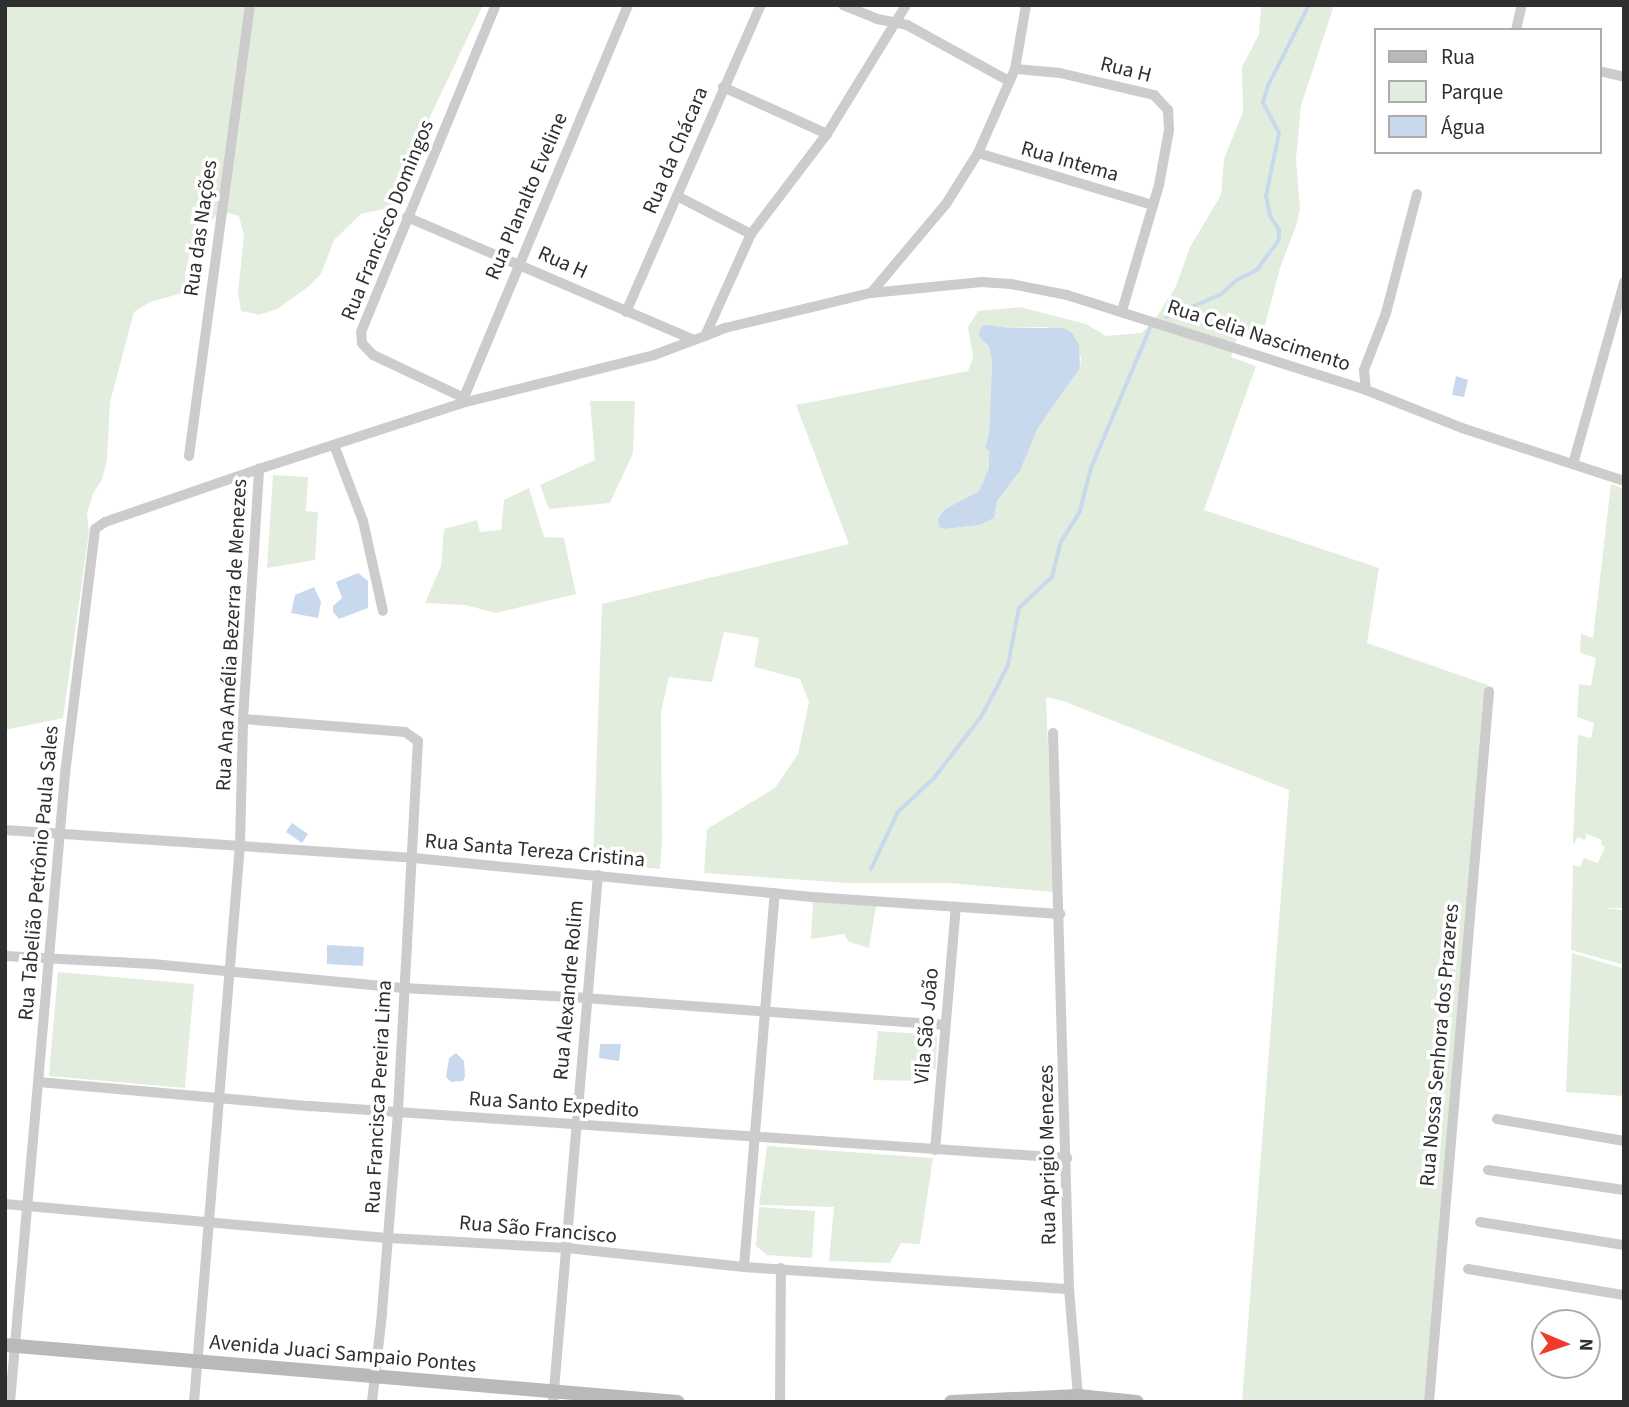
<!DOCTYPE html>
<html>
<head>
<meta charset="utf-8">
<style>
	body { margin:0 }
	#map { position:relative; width:1629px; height:1407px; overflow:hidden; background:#fff; font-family:"Source Sans 3",sans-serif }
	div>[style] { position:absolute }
	.green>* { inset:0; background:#e3eddd }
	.water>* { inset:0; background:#c8d9ee }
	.stream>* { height:3.5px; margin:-1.75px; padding:0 1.75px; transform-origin:1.75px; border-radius:1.75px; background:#c8d9ee }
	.minor>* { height:10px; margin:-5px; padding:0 5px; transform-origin:5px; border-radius:5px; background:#ccc }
	.secondary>* { height:14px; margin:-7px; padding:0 7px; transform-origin:7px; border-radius:7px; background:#b9b9b9 }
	span { translate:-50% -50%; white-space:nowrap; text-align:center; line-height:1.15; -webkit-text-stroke:7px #fff; paint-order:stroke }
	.street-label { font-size:21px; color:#2f2f2f }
	.frame { position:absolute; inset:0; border:7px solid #2f2f2f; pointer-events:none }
	.legend { position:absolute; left:1374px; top:28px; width:228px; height:126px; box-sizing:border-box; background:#fff; border:2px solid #acacac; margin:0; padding:9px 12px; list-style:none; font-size:21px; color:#2f2f2f }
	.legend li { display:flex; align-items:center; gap:14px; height:35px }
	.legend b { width:35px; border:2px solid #acacac }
	.north { position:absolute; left:1531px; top:1309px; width:70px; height:70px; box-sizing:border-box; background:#fff; border:2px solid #acacac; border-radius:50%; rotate:92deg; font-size:19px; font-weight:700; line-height:28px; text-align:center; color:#2f2f2f }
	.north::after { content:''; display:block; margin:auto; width:24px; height:32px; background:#ef3b29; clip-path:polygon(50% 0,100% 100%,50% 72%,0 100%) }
</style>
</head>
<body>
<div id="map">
	<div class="green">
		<i style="clip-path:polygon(5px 5px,483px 5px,429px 119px,397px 206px,361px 214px,334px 240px,321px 274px,308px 287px,277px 309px,259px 315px,241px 311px,238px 292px,244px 236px,239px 216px,221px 211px,193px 239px,185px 274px,186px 292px,150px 302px,134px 312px,110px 402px,107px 460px,102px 479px,93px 494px,87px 513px,89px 532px,63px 718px,5px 730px)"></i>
		<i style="clip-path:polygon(evenodd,1261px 5px,1334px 5px,1301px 106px,1296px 159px,1300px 210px,1296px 226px,1280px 268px,1264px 329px,1242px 332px,1236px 341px,1231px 357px,1256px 366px,1204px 510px,1379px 568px,1367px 643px,1488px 685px,1427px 1402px,1242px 1402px,1289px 790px,1063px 701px,1046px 697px,1054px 892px,949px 883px,846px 883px,704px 873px,707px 829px,775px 788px,798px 754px,809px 702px,800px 679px,754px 667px,759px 638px,724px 632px,712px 682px,669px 677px,661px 712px,662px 842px,660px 869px,593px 863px,602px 604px,849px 544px,796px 405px,968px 371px,973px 357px,968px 327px,978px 311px,1020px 307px,1086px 324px,1106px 336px,1141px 333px,1152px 324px,1176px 286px,1190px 247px,1221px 195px,1224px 159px,1243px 112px,1242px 67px,1259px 34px,1261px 5px,990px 325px,1009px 328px,1047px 327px,1081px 356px,1080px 368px,1038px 428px,1020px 471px,997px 501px,994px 518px,980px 525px,945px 529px,938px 519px,945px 509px,979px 491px,989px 468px,989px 452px,985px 448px,989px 432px,992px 361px,989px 347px,978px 335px,990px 325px)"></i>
		<i style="clip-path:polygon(590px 401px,635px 401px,633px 453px,610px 503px,549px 509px,540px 485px,595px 460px)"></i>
		<i style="clip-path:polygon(273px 475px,308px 477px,306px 511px,318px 512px,315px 560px,267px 568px)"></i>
		<i style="clip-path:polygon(1611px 484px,1624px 489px,1624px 908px,1604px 908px,1624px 910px,1624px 965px,1571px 950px,1573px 865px,1580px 867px,1584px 858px,1598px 863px,1605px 847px,1601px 845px,1602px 840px,1587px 834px,1585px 840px,1577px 837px,1574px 845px,1573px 840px,1578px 735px,1591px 738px,1594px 723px,1577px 717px,1579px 684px,1591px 686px,1596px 658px,1580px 653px,1581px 634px,1593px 638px)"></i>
		<i style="clip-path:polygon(529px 488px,544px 537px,564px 538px,576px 594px,495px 613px,466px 605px,425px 603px,441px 566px,444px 529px,477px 520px,480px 532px,501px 530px,504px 500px)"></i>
		<i style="clip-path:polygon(813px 900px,876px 906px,869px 948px,849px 942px,844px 934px,811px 939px)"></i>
		<i style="clip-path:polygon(1572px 953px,1622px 968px,1624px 1096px,1566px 1092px)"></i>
		<i style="clip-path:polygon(58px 972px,194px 984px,185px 1088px,49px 1076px)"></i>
		<i style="clip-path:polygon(878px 1031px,937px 1035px,936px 1069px,923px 1069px,916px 1081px,873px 1080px)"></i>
		<i style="clip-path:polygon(767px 1146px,933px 1158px,920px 1244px,901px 1243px,890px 1263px,829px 1261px,834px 1207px,759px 1205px)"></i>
		<i style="clip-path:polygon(759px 1207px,815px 1211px,812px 1258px,767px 1255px,756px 1246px)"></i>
	</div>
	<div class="water">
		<i style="clip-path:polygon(990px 325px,1009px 328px,1064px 328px,1072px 333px,1079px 345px,1080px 368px,1038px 428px,1020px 471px,997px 501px,994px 518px,980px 525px,945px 529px,939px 527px,938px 519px,945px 509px,979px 491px,989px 468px,989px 452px,985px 448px,989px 432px,992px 361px,989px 347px,978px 335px,982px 326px)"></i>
		<i style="clip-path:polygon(1456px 376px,1468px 380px,1464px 397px,1452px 395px)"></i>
		<i style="clip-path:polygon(358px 573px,368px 581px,368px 608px,339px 619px,333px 612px,333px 606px,342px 598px,336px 582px)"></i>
		<i style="clip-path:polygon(314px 587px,321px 602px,318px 618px,291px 613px,295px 595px)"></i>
		<i style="clip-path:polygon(292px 823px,308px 834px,302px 843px,286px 832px)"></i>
		<i style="clip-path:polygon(327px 945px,364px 947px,363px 966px,327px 964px)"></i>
		<i style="clip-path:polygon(600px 1044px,621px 1044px,619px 1061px,599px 1058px)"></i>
		<i style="clip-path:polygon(456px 1053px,464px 1061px,465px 1076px,463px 1081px,451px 1082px,446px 1077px,449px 1058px)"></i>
	</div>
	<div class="stream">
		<i style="left:1167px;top:317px;width:57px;rotate:-22.5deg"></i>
		<i style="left:1220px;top:295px;width:23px;rotate:-41deg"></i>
		<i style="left:1237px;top:280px;width:22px;rotate:-27deg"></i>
		<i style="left:1257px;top:270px;width:37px;rotate:-54deg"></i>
		<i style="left:1279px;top:240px;width:10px;rotate:-90deg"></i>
		<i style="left:1279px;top:230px;width:17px;rotate:-123deg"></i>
		<i style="left:1270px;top:216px;width:20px;rotate:-101deg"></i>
		<i style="left:1266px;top:196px;width:64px;rotate:-78.3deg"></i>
		<i style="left:1279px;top:133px;width:34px;rotate:-118deg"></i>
		<i style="left:1263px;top:103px;width:18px;rotate:-74deg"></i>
		<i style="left:1268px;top:86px;width:91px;rotate:-63.2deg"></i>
		<i style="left:871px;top:869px;width:63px;rotate:-64.7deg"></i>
		<i style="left:898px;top:812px;width:50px;rotate:-43.4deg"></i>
		<i style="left:934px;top:778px;width:77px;rotate:-52.4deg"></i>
		<i style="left:981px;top:717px;width:30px;rotate:-62deg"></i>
		<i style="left:995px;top:691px;width:29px;rotate:-63deg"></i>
		<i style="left:1008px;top:665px;width:58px;rotate:-79.1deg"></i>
		<i style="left:1019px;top:608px;width:45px;rotate:-43.2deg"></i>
		<i style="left:1052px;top:577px;width:36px;rotate:-76deg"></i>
		<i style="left:1061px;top:542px;width:36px;rotate:-58deg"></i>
		<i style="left:1080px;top:511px;width:44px;rotate:-75.7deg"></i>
		<i style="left:1091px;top:468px;width:152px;rotate:-67.1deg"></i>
	</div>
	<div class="minor">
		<i style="left:843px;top:5px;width:37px;rotate:22deg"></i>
		<i style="left:877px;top:19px;width:31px;rotate:11deg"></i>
		<i style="left:907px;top:25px;width:116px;rotate:28.8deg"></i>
		<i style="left:1516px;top:30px;width:26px;rotate:-77deg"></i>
		<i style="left:1015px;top:69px;width:45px;rotate:5.1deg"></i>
		<i style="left:1060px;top:73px;width:97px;rotate:13.2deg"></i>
		<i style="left:1154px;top:95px;width:21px;rotate:47deg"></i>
		<i style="left:1168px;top:110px;width:20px;rotate:87deg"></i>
		<i style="left:1169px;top:130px;width:56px;rotate:100.3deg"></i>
		<i style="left:1159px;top:185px;width:131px;rotate:106.4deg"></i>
		<i style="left:1599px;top:71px;width:26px;rotate:13deg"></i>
		<i style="left:723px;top:87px;width:114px;rotate:24.3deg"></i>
		<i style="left:978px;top:153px;width:182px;rotate:16.6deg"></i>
		<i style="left:677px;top:196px;width:83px;rotate:27.2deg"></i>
		<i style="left:407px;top:217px;width:312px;rotate:23.2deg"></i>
		<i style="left:871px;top:293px;width:111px;rotate:-5.7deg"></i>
		<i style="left:981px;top:282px;width:30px;rotate:4deg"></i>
		<i style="left:1011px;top:284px;width:57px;rotate:11.1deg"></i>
		<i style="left:1067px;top:295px;width:314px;rotate:17.6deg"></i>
		<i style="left:1366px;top:390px;width:103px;rotate:21.6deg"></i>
		<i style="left:1462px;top:428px;width:170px;rotate:18.1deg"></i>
		<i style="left:626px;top:312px;width:335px;rotate:-66.3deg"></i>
		<i style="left:705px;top:336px;width:22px;rotate:-22deg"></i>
		<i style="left:725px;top:328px;width:150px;rotate:-13.5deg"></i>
		<i style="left:871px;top:293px;width:116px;rotate:-49.9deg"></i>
		<i style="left:946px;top:204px;width:60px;rotate:-57.9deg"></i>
		<i style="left:978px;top:153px;width:92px;rotate:-66.2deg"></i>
		<i style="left:1015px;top:69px;width:65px;rotate:-80.2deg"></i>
		<i style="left:1366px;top:390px;width:20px;rotate:-96deg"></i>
		<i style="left:1364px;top:370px;width:61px;rotate:-68.9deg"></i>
		<i style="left:1386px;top:313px;width:123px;rotate:-75.4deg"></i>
		<i style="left:462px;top:397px;width:98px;rotate:-154.7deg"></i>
		<i style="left:373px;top:355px;width:16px;rotate:-133deg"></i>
		<i style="left:362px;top:343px;width:11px;rotate:-95deg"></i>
		<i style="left:361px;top:332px;width:354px;rotate:-67.6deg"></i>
		<i style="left:462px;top:402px;width:430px;rotate:-67.3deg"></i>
		<i style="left:334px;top:445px;width:81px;rotate:69.1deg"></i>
		<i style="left:363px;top:521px;width:92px;rotate:77.5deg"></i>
		<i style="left:189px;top:456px;width:455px;rotate:-82.3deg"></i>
		<i style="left:1573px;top:464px;width:189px;rotate:-74.3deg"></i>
		<i style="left:243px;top:719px;width:163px;rotate:4.6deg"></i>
		<i style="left:405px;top:732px;width:16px;rotate:35deg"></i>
		<i style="left:418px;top:741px;width:373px;rotate:93.1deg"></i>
		<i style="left:398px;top:1113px;width:202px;rotate:94.6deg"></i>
		<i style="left:382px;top:1314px;width:89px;rotate:96.5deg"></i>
		<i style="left:1053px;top:733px;width:556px;rotate:88.35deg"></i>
		<i style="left:1069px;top:1289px;width:107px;rotate:85.2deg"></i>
		<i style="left:5px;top:830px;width:410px;rotate:3.9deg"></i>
		<i style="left:414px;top:858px;width:400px;rotate:5.6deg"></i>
		<i style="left:812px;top:897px;width:249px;rotate:3.9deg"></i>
		<i style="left:5px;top:956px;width:148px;rotate:3.1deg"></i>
		<i style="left:153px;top:964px;width:251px;rotate:5.5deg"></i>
		<i style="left:403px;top:988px;width:182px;rotate:3.1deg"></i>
		<i style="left:585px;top:998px;width:361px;rotate:4.3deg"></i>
		<i style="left:39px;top:1082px;width:272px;rotate:5.1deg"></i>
		<i style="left:310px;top:1106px;width:759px;rotate:3.93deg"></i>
		<i style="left:1497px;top:1119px;width:129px;rotate:9.8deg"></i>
		<i style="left:935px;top:1150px;width:244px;rotate:-85.1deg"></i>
		<i style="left:1488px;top:1170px;width:137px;rotate:8.4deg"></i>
		<i style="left:5px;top:1204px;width:386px;rotate:5.1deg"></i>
		<i style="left:389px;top:1238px;width:178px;rotate:3.2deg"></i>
		<i style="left:567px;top:1248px;width:178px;rotate:6.1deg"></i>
		<i style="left:744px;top:1267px;width:326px;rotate:3.9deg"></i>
		<i style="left:1480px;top:1222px;width:146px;rotate:9.1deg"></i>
		<i style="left:744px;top:1267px;width:375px;rotate:-85.3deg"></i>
		<i style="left:1468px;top:1269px;width:158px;rotate:9.5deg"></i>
		<i style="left:10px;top:1402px;width:630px;rotate:-84.99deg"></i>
		<i style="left:65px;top:774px;width:247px;rotate:-83deg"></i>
		<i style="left:95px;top:529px;width:12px;rotate:-35deg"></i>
		<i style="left:105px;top:522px;width:163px;rotate:-19deg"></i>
		<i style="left:194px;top:1402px;width:559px;rotate:-85.28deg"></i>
		<i style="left:240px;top:845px;width:126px;rotate:-88.6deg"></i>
		<i style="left:243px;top:719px;width:251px;rotate:-86.3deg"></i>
		<i style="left:259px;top:469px;width:213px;rotate:-18deg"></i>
		<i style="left:462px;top:403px;width:198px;rotate:-14deg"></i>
		<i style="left:654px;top:355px;width:54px;rotate:-20.4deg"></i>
		<i style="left:705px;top:336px;width:112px;rotate:-65.7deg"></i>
		<i style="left:751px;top:234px;width:126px;rotate:-52.8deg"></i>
		<i style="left:827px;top:134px;width:151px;rotate:-58.5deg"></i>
		<i style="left:553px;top:1402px;width:529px;rotate:-85.12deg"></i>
		<i style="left:780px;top:1402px;width:134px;rotate:-89.6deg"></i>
		<i style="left:1429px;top:1402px;width:713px;rotate:-85.17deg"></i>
	</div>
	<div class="secondary">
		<i style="left:5px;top:1345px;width:675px;rotate:4.84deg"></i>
		<i style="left:951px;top:1402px;width:127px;rotate:-2.7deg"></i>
		<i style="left:1078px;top:1396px;width:59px;rotate:5.8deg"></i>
	</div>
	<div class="street-label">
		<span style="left:1126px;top:69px;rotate:14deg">Rua H</span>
		<span style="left:675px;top:150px;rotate:-67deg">Rua da Chácara</span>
		<span style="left:1070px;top:161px;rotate:16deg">Rua Intema</span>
		<span style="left:526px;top:196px;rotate:-67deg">Rua Planalto Eveline</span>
		<span style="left:387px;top:220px;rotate:-68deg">Rua Francisco Domingos</span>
		<span style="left:200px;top:228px;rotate:-82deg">Rua das Nações</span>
		<span style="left:563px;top:262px;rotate:24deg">Rua H</span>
		<span style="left:1259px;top:335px;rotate:18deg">Rua Celia Nascimento</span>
		<span style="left:231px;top:635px;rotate:-87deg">Rua Ana Amélia Bezerra de Menezes</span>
		<span style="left:535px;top:850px;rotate:5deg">Rua Santa Tereza Cristina</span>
		<span style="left:38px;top:873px;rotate:-85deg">Rua Tabelião Petrônio Paula Sales</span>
		<span style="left:568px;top:990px;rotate:-85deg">Rua Alexandre Rolim</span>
		<span style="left:926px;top:1026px;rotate:-85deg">Vila São João</span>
		<span style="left:1439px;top:1045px;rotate:-85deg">Rua Nossa Senhora dos Prazeres</span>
		<span style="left:378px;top:1097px;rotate:-87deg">Rua Francisca Pereira Lima</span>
		<span style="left:554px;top:1104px;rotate:4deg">Rua Santo Expedito</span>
		<span style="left:1047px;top:1155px;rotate:-91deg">Rua Aprigio Menezes</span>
		<span style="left:538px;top:1229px;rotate:5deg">Rua São Francisco</span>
		<span style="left:343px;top:1353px;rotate:5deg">Avenida Juaci Sampaio Pontes</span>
	</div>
	<div class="frame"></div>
	<ul class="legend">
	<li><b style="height:9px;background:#b9b9b9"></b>Rua</li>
	<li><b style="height:19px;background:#e3eddd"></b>Parque</li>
	<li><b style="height:19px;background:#c8d9ee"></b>Água</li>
	</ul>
	<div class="north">N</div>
</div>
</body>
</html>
